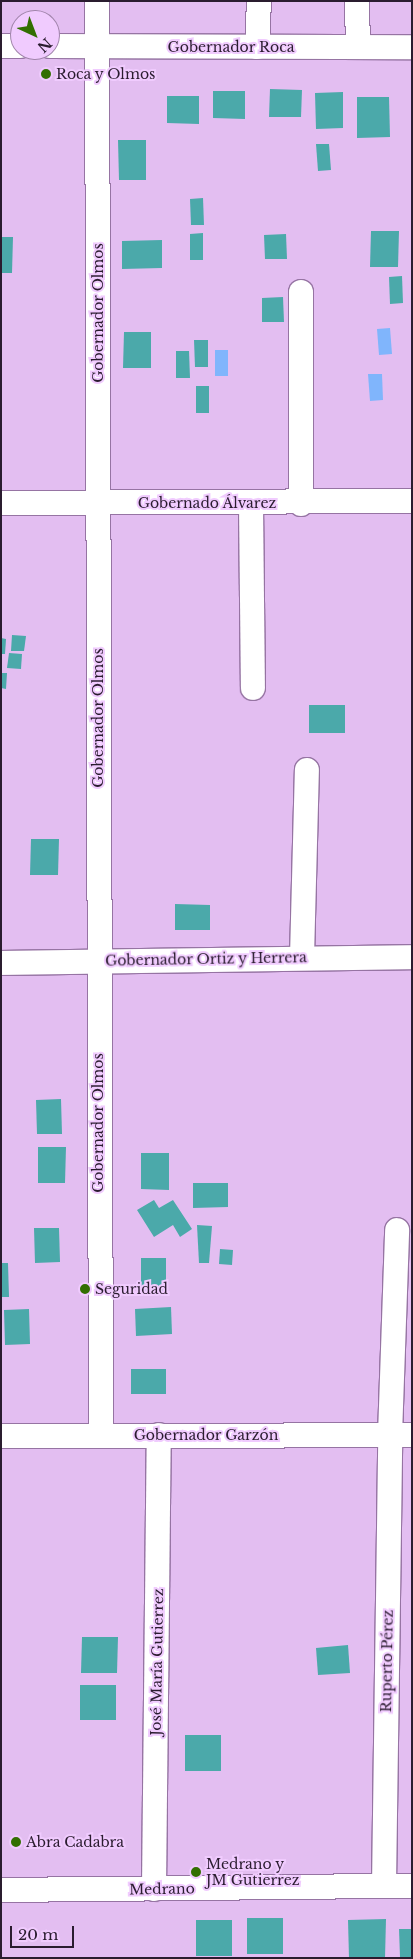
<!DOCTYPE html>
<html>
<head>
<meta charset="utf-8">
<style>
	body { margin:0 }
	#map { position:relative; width:413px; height:1959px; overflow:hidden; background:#e3bef1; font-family:"Libre Baskerville",serif }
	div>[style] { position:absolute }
	.water>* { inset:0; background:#80b5fc }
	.building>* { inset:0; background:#4ba9aa }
	.roads { filter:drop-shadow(1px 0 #9674a3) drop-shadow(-1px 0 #9674a3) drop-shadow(0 1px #9674a3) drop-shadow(0 -1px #9674a3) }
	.minor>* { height:24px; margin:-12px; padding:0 12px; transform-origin:12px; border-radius:12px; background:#fff }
	.dots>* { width:14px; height:14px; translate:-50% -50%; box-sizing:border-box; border:2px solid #f0cbfe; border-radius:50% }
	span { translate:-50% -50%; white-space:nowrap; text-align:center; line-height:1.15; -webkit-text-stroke:4px #f0cbfe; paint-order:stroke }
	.street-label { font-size:14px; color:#2a1c2f }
	.poi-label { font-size:14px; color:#2a1c2f }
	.left { translate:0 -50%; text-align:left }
	.frame { position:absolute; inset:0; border:2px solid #2a1c2f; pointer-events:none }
	.north { position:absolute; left:10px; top:10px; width:50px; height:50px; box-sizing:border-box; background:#f0cbfe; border:1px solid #a185ab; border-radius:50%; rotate:137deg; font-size:14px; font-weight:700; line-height:20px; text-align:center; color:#2a1c2f }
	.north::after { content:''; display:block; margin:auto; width:18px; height:22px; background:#326f01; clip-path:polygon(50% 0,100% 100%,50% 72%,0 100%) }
	.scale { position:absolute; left:10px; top:1926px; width:64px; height:22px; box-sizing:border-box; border:2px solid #2a1c2f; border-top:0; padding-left:6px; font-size:15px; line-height:18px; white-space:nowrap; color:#2a1c2f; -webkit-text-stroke:4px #f0cbfe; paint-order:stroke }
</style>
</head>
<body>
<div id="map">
	<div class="water">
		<i style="clip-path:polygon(390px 328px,392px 354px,379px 355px,377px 329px)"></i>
		<i style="clip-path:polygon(215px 350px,228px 350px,228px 376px,215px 376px)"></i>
		<i style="clip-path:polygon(382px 374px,383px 400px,370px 401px,368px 374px)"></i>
	</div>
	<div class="building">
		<i style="clip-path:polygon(270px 89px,302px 90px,301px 117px,269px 117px)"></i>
		<i style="clip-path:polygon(213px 91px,245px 91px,245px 119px,213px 118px)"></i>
		<i style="clip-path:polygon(343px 92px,343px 128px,316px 129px,315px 93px)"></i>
		<i style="clip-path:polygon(167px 96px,199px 96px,199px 124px,167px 123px)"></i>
		<i style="clip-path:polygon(357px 97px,389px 97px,390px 137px,357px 138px)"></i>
		<i style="clip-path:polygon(118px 140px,146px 140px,146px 180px,119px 180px)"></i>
		<i style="clip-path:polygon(316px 144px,329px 144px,331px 170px,318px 171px)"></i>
		<i style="clip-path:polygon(203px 198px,204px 225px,191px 225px,190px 199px)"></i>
		<i style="clip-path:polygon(371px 231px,399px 231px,398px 267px,370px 267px)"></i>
		<i style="clip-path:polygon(203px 233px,203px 260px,190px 260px,190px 234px)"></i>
		<i style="clip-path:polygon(286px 234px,287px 259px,265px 259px,264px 235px)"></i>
		<i style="clip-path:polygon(1px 237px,13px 237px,12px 273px,1px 273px)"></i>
		<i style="clip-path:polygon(162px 240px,162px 268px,122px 269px,122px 241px)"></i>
		<i style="clip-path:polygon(402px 276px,403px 303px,390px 304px,389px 277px)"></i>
		<i style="clip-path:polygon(283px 297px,284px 322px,262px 322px,262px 298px)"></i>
		<i style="clip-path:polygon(124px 332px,151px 332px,151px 368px,123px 368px)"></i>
		<i style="clip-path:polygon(194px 340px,208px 340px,208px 367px,195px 367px)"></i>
		<i style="clip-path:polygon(176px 351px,189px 351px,190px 378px,176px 378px)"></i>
		<i style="clip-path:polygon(196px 386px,209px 386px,209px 413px,196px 413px)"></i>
		<i style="clip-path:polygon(12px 635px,26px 636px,24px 651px,11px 651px)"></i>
		<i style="clip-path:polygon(1px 638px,6px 639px,5px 654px,1px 654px)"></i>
		<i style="clip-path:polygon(9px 653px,22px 654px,21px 669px,7px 668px)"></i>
		<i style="clip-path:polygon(1px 673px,7px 673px,6px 689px,1px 688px)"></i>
		<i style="clip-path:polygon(309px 705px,345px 705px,345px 733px,309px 733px)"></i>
		<i style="clip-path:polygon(31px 839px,59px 839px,58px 875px,30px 875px)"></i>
		<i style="clip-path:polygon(175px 904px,210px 905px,210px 930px,175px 930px)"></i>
		<i style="clip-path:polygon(61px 1099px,62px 1134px,37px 1134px,36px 1100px)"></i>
		<i style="clip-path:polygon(38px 1147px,66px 1147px,65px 1183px,38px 1183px)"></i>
		<i style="clip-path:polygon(141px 1153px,169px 1153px,169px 1190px,141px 1189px)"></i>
		<i style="clip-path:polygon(193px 1183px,228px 1183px,228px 1207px,193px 1208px)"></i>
		<i style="clip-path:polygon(154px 1200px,159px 1208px,173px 1200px,192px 1229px,180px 1237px,173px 1225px,154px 1237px,137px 1210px)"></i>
		<i style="clip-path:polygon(197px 1225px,212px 1226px,209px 1263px,199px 1263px)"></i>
		<i style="clip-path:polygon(34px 1228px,59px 1228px,60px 1262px,35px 1263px)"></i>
		<i style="clip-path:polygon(220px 1249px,233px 1250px,232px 1265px,219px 1264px)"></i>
		<i style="clip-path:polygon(141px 1258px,166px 1258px,166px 1292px,141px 1293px)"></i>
		<i style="clip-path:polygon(1px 1263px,8px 1263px,9px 1297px,1px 1297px)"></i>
		<i style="clip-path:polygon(171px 1307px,172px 1334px,136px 1336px,135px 1309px)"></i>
		<i style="clip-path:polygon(29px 1309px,30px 1344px,5px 1345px,4px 1310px)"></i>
		<i style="clip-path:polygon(131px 1369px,166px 1369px,166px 1394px,131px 1394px)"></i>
		<i style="clip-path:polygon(82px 1637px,118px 1637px,117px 1673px,81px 1673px)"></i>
		<i style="clip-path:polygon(348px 1645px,350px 1673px,318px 1675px,316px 1648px)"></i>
		<i style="clip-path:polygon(80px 1685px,116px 1685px,116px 1720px,80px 1720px)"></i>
		<i style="clip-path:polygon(185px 1735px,221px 1735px,221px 1771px,185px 1771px)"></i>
		<i style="clip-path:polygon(247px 1918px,283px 1918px,283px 1954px,247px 1954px)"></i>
		<i style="clip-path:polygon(386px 1919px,385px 1958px,349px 1958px,348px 1920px)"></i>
		<i style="clip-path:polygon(196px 1920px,232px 1920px,232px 1956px,196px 1956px)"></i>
		<i style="clip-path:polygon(399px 1929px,412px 1929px,412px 1957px,400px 1957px)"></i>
	</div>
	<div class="roads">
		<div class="minor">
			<i style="left:97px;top:1px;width:1434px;rotate:89.84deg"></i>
			<i style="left:357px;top:1px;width:46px;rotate:88.8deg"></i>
			<i style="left:1px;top:46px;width:19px"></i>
			<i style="left:50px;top:46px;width:362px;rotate:0.2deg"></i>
			<i style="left:257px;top:47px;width:46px;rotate:-87.5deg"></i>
			<i style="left:1px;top:503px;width:411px;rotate:-0.3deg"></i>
			<i style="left:251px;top:504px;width:184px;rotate:89.4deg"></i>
			<i style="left:301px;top:504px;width:212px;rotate:-90deg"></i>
			<i style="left:302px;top:957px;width:187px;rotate:-88.5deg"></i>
			<i style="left:1px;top:963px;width:411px;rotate:-0.8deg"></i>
			<i style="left:1px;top:1436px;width:411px;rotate:-0.1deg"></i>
			<i style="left:384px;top:1886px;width:451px;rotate:-89.2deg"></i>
			<i style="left:390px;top:1435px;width:205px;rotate:-88deg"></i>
			<i style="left:154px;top:1889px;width:454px;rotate:-89.4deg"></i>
			<i style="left:1px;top:1890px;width:411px;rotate:-0.6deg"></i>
		</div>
	</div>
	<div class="dots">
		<i style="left:46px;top:74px;background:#326f01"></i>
		<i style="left:85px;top:1289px;background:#326f01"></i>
		<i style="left:16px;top:1842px;background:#326f01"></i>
		<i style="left:196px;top:1872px;background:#326f01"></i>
	</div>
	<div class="street-label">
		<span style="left:231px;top:47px">Gobernador Roca</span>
		<span style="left:98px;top:313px;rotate:-90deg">Gobernador Olmos</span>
		<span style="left:207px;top:503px">Gobernado Álvarez</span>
		<span style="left:98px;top:718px;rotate:-90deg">Gobernador Olmos</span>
		<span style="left:206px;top:959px;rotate:-1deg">Gobernador Ortiz y Herrera</span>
		<span style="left:98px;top:1123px;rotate:-90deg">Gobernador Olmos</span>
		<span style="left:206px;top:1435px">Gobernador Garzón</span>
		<span style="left:387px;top:1661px;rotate:-89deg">Ruperto Pérez</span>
		<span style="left:157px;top:1662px;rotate:-89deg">José María Gutierrez</span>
		<span style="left:162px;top:1889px;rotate:-1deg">Medrano</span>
	</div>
	<div class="poi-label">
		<span class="left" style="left:56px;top:74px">Roca y Olmos</span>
		<span class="left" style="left:95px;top:1289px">Seguridad</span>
		<span class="left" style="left:26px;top:1842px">Abra Cadabra</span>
		<span class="left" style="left:206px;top:1872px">Medrano y<br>JM Gutierrez</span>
	</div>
	<div class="frame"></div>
	<div class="north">N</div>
	<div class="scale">20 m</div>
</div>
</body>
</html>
